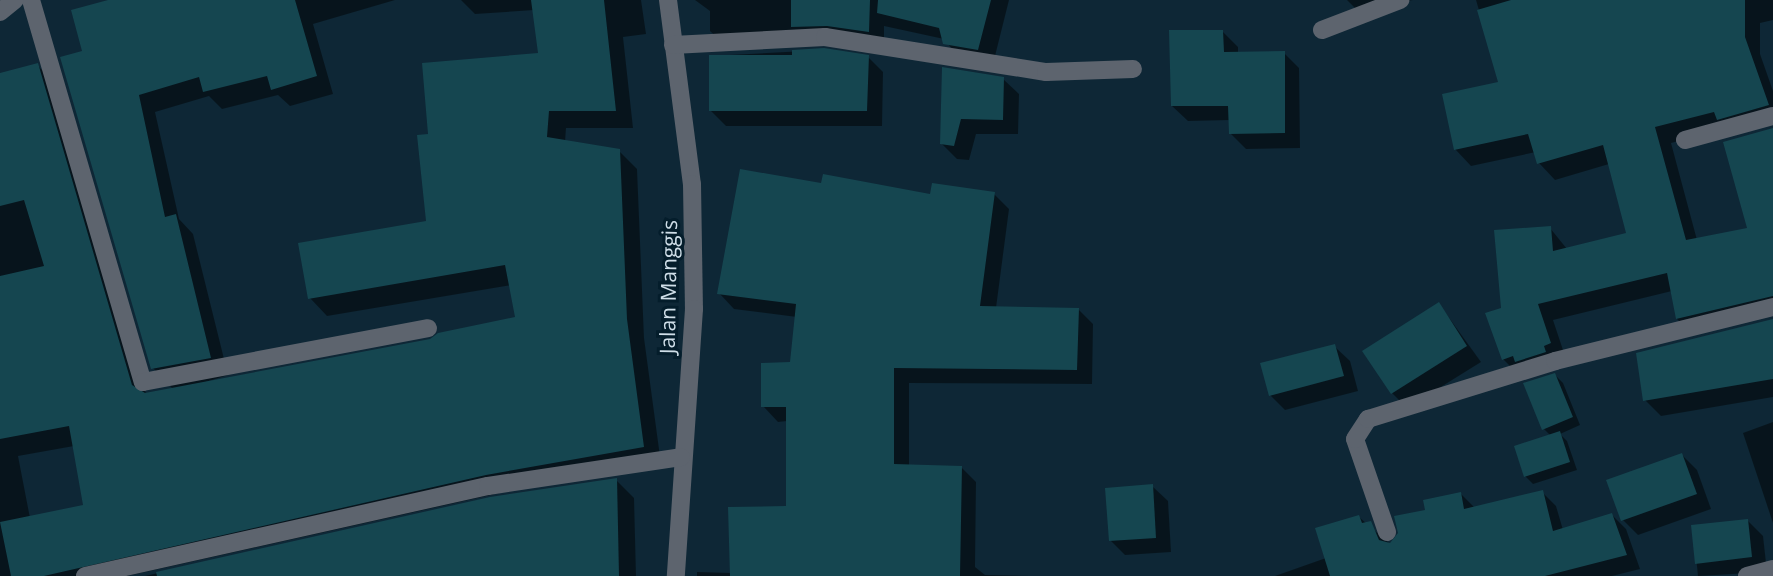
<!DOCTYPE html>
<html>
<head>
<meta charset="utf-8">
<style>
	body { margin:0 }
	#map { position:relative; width:1773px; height:576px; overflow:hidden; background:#0e2736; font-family:"Open Sans",sans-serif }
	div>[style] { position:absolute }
	.shadow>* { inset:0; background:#0007 }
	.building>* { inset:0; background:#154650 }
	.minor>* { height:18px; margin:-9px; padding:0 9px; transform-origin:9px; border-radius:9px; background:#5d646e }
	span { translate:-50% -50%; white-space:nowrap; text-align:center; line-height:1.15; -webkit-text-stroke:6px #041d2b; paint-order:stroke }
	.street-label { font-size:21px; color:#cfdee8 }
</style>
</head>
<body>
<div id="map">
	<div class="shadow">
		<i style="clip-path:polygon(evenodd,115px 0,395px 0,313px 24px,333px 94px,290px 106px,278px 95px,222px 109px,209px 96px,155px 112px,179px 219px,193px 234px,228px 375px,199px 384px,431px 341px,517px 319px,511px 285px,327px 316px,310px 298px,428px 222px,430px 135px,540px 55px,534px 10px,475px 14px,461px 0,641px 0,646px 34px,623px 37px,633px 128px,566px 128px,565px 142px,619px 151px,637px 169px,644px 338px,661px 464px,504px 492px,127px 576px,0 576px,0 75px,37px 65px,55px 83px,146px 394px,173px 389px,153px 368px,84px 52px,115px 0,74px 446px,85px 507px,30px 518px,18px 456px,74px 446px)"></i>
		<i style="clip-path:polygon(695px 0,1009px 0,993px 64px,960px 59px,944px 39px,884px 26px,884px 47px,841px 40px,726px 46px,710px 31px,710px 11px)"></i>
		<i style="clip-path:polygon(1347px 0,1413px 0,1357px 10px)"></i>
		<i style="clip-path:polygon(1476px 0,1773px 0,1773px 20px,1760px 23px,1760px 54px,1773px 91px,1773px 124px,1728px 128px,1671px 143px,1697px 240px,1750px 230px,1773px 129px,1773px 315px,1694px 335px,1677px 319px,1672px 291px,1553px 320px,1566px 359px,1519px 375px,1503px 359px,1502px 309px,1550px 228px,1567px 249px,1628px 234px,1609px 164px,1555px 180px,1539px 163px,1536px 152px,1471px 166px,1455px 149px,1500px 83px)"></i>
		<i style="clip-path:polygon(1223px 32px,1238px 47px,1238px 54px,1284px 53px,1299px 68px,1300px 148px,1246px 149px,1230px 133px,1230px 120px,1188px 121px,1172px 106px)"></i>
		<i style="clip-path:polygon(824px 50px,868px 57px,883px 72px,882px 126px,726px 126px,710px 110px,710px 56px)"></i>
		<i style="clip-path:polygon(944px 69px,1003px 79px,1019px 94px,1018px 134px,976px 134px,969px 160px,957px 159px,942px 144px)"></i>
		<i style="clip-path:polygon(823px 185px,931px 196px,994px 194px,1009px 209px,996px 308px,1078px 309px,1093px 324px,1092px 384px,909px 383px,909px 466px,961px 467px,976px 482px,975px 567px,985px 575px,1030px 576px,697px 576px,697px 572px,732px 573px,787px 508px,787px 421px,778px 422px,763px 406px,792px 364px,797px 317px,734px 309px,719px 293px)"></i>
		<i style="clip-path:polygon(1439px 304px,1481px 362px,1407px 408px,1392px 393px)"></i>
		<i style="clip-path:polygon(1773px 321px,1773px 397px,1661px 416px,1645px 400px)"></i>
		<i style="clip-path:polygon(1334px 346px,1350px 361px,1358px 391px,1285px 410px,1270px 395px)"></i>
		<i style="clip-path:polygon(1555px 375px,1563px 383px,1580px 425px,1560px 434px,1567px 441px,1577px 470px,1533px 484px,1525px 476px,1551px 436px,1544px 429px)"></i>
		<i style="clip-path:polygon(1773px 422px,1773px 523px,1743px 433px)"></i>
		<i style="clip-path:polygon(1682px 455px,1697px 470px,1711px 509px,1638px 535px,1623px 520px)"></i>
		<i style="clip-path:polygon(616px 480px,634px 498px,636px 576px,145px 576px,490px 499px)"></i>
		<i style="clip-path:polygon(1152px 486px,1168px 501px,1171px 552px,1125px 555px,1110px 540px)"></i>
		<i style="clip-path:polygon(1542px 492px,1556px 506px,1563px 530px,1612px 515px,1626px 529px,1640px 569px,1612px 576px,1275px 576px,1326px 558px,1359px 517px,1391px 545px,1427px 511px,1461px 494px,1475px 508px)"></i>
		<i style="clip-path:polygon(1748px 521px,1763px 536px,1767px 572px,1698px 576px,1693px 527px)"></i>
	</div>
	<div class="building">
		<i style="clip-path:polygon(108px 0,295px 0,317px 76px,271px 90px,267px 76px,203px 92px,199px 77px,139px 95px,165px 217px,176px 214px,211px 358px,151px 369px,60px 57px,82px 51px,71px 10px)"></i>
		<i style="clip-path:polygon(531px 0,604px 0,616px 111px,549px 111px,547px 137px,620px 149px,627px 319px,644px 447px,486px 475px,44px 576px,11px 576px,0 522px,83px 505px,69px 426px,0 439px,0 276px,44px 266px,24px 200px,0 206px,0 73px,38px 63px,132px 385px,145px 393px,430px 339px,438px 333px,515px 317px,505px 265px,308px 299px,298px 243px,426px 221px,417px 135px,428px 134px,422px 63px,538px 53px)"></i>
		<i style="clip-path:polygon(791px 0,870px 0,869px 32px,827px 26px,791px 27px)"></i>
		<i style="clip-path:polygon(878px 0,991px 0,978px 50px,943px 44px,939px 28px,877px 13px)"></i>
		<i style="clip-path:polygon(1511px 0,1745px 0,1745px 37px,1769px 105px,1717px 120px,1714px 112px,1655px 127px,1686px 240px,1747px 228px,1723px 142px,1773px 128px,1773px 296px,1676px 319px,1667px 273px,1538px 304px,1551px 343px,1544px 346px,1546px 352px,1515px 362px,1513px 356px,1502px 360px,1485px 313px,1501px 308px,1494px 230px,1551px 226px,1553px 251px,1626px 233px,1603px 145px,1537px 164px,1528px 134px,1454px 150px,1442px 94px,1498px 82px,1477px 10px)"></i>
		<i style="clip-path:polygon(1169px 30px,1223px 30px,1224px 52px,1285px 51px,1285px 133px,1229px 134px,1228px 106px,1171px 106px)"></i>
		<i style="clip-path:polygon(824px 48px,869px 55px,867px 111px,709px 111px,709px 55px,792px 55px,792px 50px)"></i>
		<i style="clip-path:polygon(942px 67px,1004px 77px,1003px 120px,961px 119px,954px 146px,940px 144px)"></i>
		<i style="clip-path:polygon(740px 169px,821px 183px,823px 174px,930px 194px,932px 183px,995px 192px,980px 306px,1079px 308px,1077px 370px,894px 368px,894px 464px,962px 466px,960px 576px,730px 576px,728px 507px,786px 506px,786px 407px,761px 407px,761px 363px,790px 362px,796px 304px,717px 294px)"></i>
		<i style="clip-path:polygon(1439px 302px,1467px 346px,1391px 394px,1362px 351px)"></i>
		<i style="clip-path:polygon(1773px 319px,1773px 379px,1643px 401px,1636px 353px)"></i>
		<i style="clip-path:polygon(1335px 344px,1344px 376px,1269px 396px,1260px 363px)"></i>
		<i style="clip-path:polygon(1555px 373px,1573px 417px,1542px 430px,1523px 383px)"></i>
		<i style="clip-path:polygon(1560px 431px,1570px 462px,1524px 477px,1514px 446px)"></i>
		<i style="clip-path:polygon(1682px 453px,1697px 494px,1621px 521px,1606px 480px)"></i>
		<i style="clip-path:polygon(617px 478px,619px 576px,157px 576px,156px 572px,490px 497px)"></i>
		<i style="clip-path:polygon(1153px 484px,1156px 538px,1109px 541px,1105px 488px)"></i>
		<i style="clip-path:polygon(1543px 490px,1553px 531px,1612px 513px,1627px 555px,1545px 576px,1330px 576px,1315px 528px,1359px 515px,1362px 523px,1371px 521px,1379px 540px,1390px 543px,1398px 533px,1394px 516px,1425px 510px,1423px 500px,1461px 492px,1464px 509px)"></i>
		<i style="clip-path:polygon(1748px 519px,1752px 557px,1695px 564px,1691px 525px)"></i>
	</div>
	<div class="minor">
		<i style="left:31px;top:0;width:398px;rotate:73.7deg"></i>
		<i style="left:143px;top:382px;width:290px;rotate:-10.7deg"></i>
		<i style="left:668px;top:0;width:186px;rotate:82.6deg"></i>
		<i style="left:692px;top:184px;width:125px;rotate:89.1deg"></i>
		<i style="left:694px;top:309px;width:268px;rotate:93.9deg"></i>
		<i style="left:0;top:12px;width:19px;rotate:-39deg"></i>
		<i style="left:1322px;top:30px;width:84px;rotate:-21deg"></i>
		<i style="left:673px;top:45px;width:152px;rotate:-3deg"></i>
		<i style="left:825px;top:37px;width:224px;rotate:9deg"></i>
		<i style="left:1046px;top:72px;width:87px;rotate:-2deg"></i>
		<i style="left:1685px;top:140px;width:91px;rotate:-15.3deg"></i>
		<i style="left:1387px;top:532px;width:98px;rotate:-109deg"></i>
		<i style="left:1355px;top:439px;width:24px;rotate:-57deg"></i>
		<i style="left:1368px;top:419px;width:196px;rotate:-17.2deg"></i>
		<i style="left:1555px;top:361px;width:225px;rotate:-13.9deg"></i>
		<i style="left:85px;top:576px;width:413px;rotate:-12.6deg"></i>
		<i style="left:488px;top:486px;width:195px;rotate:-8.5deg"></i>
		<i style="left:1747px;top:576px;width:27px;rotate:-15deg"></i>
	</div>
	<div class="street-label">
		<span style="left:668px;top:287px;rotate:-89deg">Jalan Manggis</span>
	</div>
</div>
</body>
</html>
